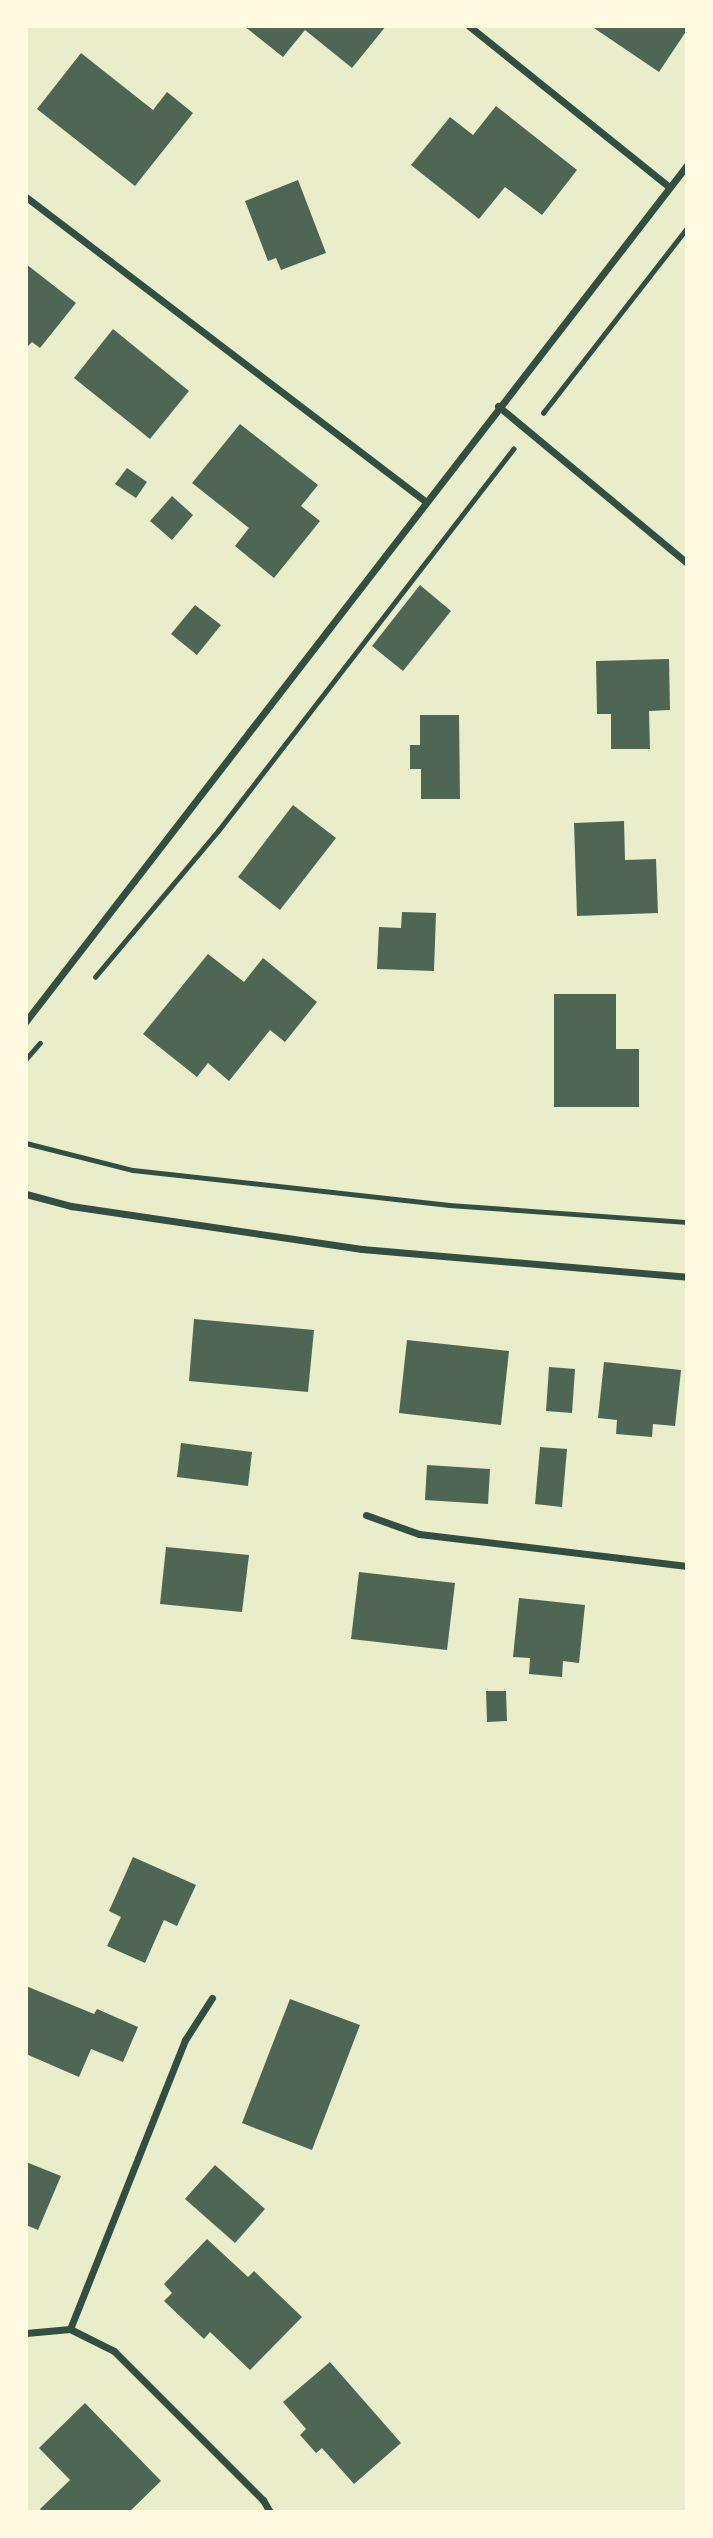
<!DOCTYPE html>
<html>
<head>
<meta charset="utf-8">
<style>
	body { margin:0 }
	#map { position:relative; width:713px; height:2538px; overflow:hidden; background:#e9edc9; font-family:"Noto Serif",serif }
	div>[style] { position:absolute }
	.building>* { inset:0; background:#4f6655 }
	.path>* { height:4.5px; margin:-2.25px; padding:0 2.25px; transform-origin:2.25px; border-radius:2.25px; background:#344e41 }
	.minor>* { height:7px; margin:-3.5px; padding:0 3.5px; transform-origin:3.5px; border-radius:3.5px; background:#344e41 }
	span { translate:-50% -50%; white-space:nowrap; text-align:center; line-height:1.15; -webkit-text-stroke:5px #fefae0; paint-order:stroke }
	.frame { position:absolute; inset:0; border:28px solid #fefae0; pointer-events:none }
</style>
</head>
<body>
<div id="map">
	<div class="building">
		<i style="clip-path:polygon(244px 26px,386px 26px,352px 68px,305px 30px,283px 57px)"></i>
		<i style="clip-path:polygon(591px 26px,687px 26px,687px 30px,659px 72px)"></i>
		<i style="clip-path:polygon(81px 53px,153px 110px,167px 92px,193px 113px,135px 186px,37px 109px)"></i>
		<i style="clip-path:polygon(496px 106px,577px 170px,542px 215px,505px 187px,479px 219px,411px 165px,450px 117px,473px 135px)"></i>
		<i style="clip-path:polygon(298px 180px,326px 253px,281px 270px,276px 258px,268px 261px,245px 201px)"></i>
		<i style="clip-path:polygon(26px 264px,76px 303px,40px 348px,32px 342px,26px 348px)"></i>
		<i style="clip-path:polygon(113px 329px,189px 391px,150px 439px,74px 378px)"></i>
		<i style="clip-path:polygon(240px 424px,318px 485px,301px 506px,320px 521px,274px 578px,235px 546px,249px 528px,192px 483px)"></i>
		<i style="clip-path:polygon(127px 468px,147px 482px,136px 498px,115px 484px)"></i>
		<i style="clip-path:polygon(172px 496px,193px 515px,172px 540px,150px 521px)"></i>
		<i style="clip-path:polygon(420px 585px,451px 611px,403px 671px,372px 646px)"></i>
		<i style="clip-path:polygon(195px 605px,221px 625px,197px 655px,171px 634px)"></i>
		<i style="clip-path:polygon(669px 659px,670px 710px,649px 711px,650px 749px,611px 749px,611px 714px,597px 714px,596px 661px)"></i>
		<i style="clip-path:polygon(420px 715px,459px 715px,460px 799px,421px 799px,421px 769px,410px 769px,410px 745px,420px 745px)"></i>
		<i style="clip-path:polygon(293px 805px,336px 838px,280px 910px,238px 877px)"></i>
		<i style="clip-path:polygon(624px 821px,625px 860px,656px 859px,658px 913px,577px 916px,574px 823px)"></i>
		<i style="clip-path:polygon(402px 912px,436px 913px,434px 971px,377px 969px,379px 927px,401px 928px)"></i>
		<i style="clip-path:polygon(208px 954px,244px 982px,263px 958px,317px 1002px,285px 1042px,270px 1030px,229px 1081px,208px 1063px,197px 1077px,143px 1034px)"></i>
		<i style="clip-path:polygon(554px 994px,616px 994px,616px 1049px,639px 1049px,639px 1107px,554px 1107px)"></i>
		<i style="clip-path:polygon(194px 1319px,314px 1330px,308px 1392px,189px 1381px)"></i>
		<i style="clip-path:polygon(407px 1340px,509px 1351px,501px 1425px,399px 1413px)"></i>
		<i style="clip-path:polygon(604px 1362px,681px 1370px,675px 1426px,653px 1424px,652px 1437px,616px 1434px,617px 1420px,598px 1418px)"></i>
		<i style="clip-path:polygon(549px 1367px,575px 1369px,572px 1413px,546px 1411px)"></i>
		<i style="clip-path:polygon(181px 1443px,252px 1452px,248px 1486px,177px 1477px)"></i>
		<i style="clip-path:polygon(540px 1447px,567px 1449px,562px 1507px,535px 1504px)"></i>
		<i style="clip-path:polygon(427px 1465px,490px 1469px,488px 1504px,425px 1500px)"></i>
		<i style="clip-path:polygon(166px 1547px,249px 1555px,242px 1612px,160px 1604px)"></i>
		<i style="clip-path:polygon(359px 1572px,455px 1583px,447px 1650px,351px 1639px)"></i>
		<i style="clip-path:polygon(519px 1598px,585px 1605px,579px 1663px,563px 1661px,562px 1677px,529px 1674px,530px 1658px,513px 1657px)"></i>
		<i style="clip-path:polygon(486px 1691px,506px 1691px,507px 1721px,487px 1722px)"></i>
		<i style="clip-path:polygon(133px 1857px,196px 1885px,177px 1926px,164px 1920px,145px 1963px,107px 1946px,121px 1917px,109px 1911px)"></i>
		<i style="clip-path:polygon(26px 1986px,94px 2014px,97px 2009px,138px 2027px,123px 2062px,91px 2049px,79px 2077px,26px 2054px)"></i>
		<i style="clip-path:polygon(290px 1999px,360px 2025px,312px 2150px,242px 2123px)"></i>
		<i style="clip-path:polygon(26px 2162px,61px 2176px,38px 2230px,26px 2225px)"></i>
		<i style="clip-path:polygon(215px 2165px,265px 2209px,235px 2243px,185px 2199px)"></i>
		<i style="clip-path:polygon(207px 2239px,248px 2277px,254px 2271px,302px 2317px,250px 2370px,210px 2332px,204px 2339px,164px 2301px,172px 2293px,164px 2284px)"></i>
		<i style="clip-path:polygon(330px 2362px,401px 2443px,354px 2484px,322px 2448px,316px 2453px,300px 2435px,306px 2429px,283px 2402px)"></i>
		<i style="clip-path:polygon(85px 2403px,161px 2481px,129px 2512px,42px 2512px,40px 2509px,70px 2480px,39px 2448px)"></i>
	</div>
	<div class="path">
		<i style="left:543px;top:413px;width:234px;rotate:-52.1deg"></i>
		<i style="left:95px;top:977px;width:191px;rotate:-49.9deg"></i>
		<i style="left:218px;top:831px;width:483px;rotate:-52.3deg"></i>
		<i style="left:26px;top:1059px;width:21px;rotate:-49deg"></i>
		<i style="left:26px;top:1143px;width:110px;rotate:14.2deg"></i>
		<i style="left:133px;top:1170px;width:318px;rotate:6.3deg"></i>
		<i style="left:449px;top:1205px;width:239px;rotate:4.1deg"></i>
	</div>
	<div class="minor">
		<i style="left:469px;top:26px;width:257px;rotate:38.8deg"></i>
		<i style="left:26px;top:197px;width:502px;rotate:37.3deg"></i>
		<i style="left:498px;top:406px;width:246px;rotate:39.7deg"></i>
		<i style="left:26px;top:1021px;width:1082px;rotate:-52.32deg"></i>
		<i style="left:26px;top:1194px;width:47px;rotate:14.9deg"></i>
		<i style="left:71px;top:1206px;width:294px;rotate:8.4deg"></i>
		<i style="left:362px;top:1249px;width:326px;rotate:4.9deg"></i>
		<i style="left:366px;top:1515px;width:56px;rotate:19.7deg"></i>
		<i style="left:419px;top:1534px;width:270px;rotate:6.8deg"></i>
		<i style="left:70px;top:2329px;width:311px;rotate:-68.3deg"></i>
		<i style="left:185px;top:2040px;width:50px;rotate:-57.3deg"></i>
		<i style="left:70px;top:2329px;width:49px;rotate:26.6deg"></i>
		<i style="left:114px;top:2351px;width:211px;rotate:45deg"></i>
		<i style="left:263px;top:2500px;width:14px;rotate:60deg"></i>
		<i style="left:26px;top:2333px;width:44px;rotate:-5.2deg"></i>
	</div>
	<div class="frame"></div>
</div>
</body>
</html>
